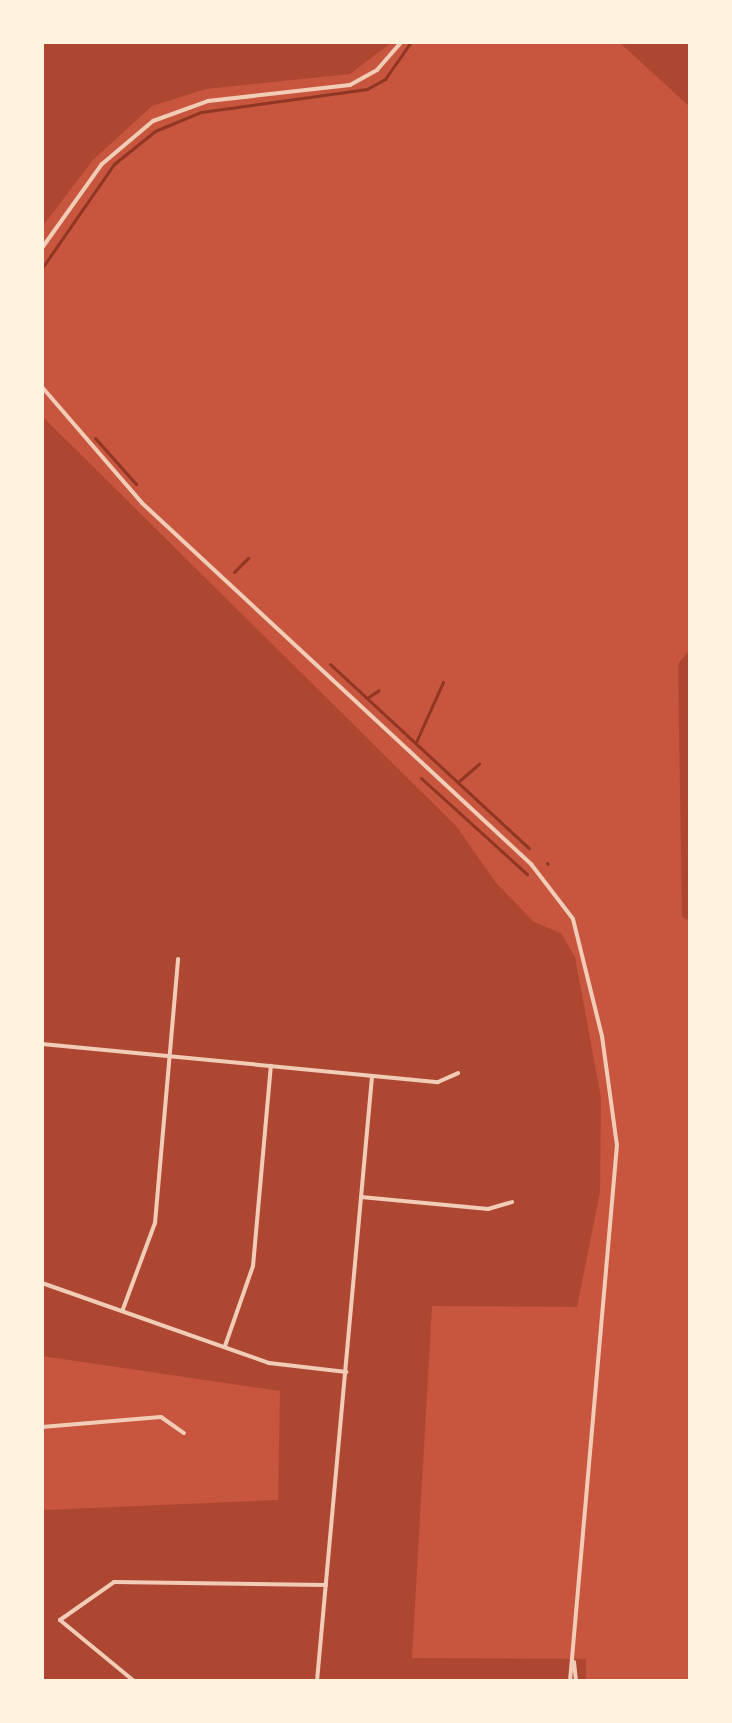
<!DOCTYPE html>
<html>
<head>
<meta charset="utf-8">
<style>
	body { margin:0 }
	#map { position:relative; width:732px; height:1723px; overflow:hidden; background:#c8553d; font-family:"Fira Sans",sans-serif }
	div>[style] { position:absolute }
	.green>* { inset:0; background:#ae4732 }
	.stream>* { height:3px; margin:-1.5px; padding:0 1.5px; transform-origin:1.5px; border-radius:1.5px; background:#8f3625 }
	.minor>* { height:4px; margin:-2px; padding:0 2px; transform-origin:2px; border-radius:2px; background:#f1ccb7 }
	span { translate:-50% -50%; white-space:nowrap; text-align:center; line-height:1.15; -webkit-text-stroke:8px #fff3e0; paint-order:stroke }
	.frame { position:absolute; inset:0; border:44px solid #fff3e0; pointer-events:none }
</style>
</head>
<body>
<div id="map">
	<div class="green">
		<i style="clip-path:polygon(42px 42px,392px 42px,350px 74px,206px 89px,152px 106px,93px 160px,42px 227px)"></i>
		<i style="clip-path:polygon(619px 42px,690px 42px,690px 107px)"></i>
		<i style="clip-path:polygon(42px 416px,457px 827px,496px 883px,534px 922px,561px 933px,575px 957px,601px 1098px,600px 1192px,577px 1307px,432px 1306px,412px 1658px,586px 1659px,586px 1681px,42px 1681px,42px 1510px,278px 1500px,280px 1391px,42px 1356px)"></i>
		<i style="clip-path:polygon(690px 649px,690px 921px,682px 917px,678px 664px)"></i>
	</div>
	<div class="stream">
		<i style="left:42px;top:268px;width:126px;rotate:-55.3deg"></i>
		<i style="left:114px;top:164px;width:53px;rotate:-38.8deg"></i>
		<i style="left:155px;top:131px;width:50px;rotate:-22.4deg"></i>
		<i style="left:201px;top:112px;width:168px;rotate:-7.9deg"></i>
		<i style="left:367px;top:89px;width:21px;rotate:-29deg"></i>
		<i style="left:385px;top:79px;width:45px;rotate:-54.9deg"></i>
		<i style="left:95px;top:438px;width:62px;rotate:48.3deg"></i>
		<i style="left:234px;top:572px;width:20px;rotate:-45deg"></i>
		<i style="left:330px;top:664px;width:271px;rotate:42.8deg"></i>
		<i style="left:367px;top:698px;width:14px;rotate:-34deg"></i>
		<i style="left:416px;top:742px;width:66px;rotate:-65.8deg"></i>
		<i style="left:421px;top:778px;width:143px;rotate:42.2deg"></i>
		<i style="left:458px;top:782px;width:28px;rotate:-41deg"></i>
		<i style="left:547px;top:863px;width:1px;rotate:45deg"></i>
	</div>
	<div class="minor">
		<i style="left:579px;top:42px;width:26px"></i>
		<i style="left:42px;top:248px;width:103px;rotate:-54.5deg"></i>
		<i style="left:102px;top:164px;width:67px;rotate:-40.1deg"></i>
		<i style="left:153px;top:121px;width:59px;rotate:-20deg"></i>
		<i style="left:208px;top:101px;width:143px;rotate:-6.4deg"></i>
		<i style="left:350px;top:85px;width:31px;rotate:-29deg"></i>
		<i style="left:377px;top:70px;width:37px;rotate:-49deg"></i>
		<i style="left:42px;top:387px;width:153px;rotate:49.2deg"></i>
		<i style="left:142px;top:503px;width:531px;rotate:42.86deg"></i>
		<i style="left:531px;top:864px;width:69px;rotate:52.6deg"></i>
		<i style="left:573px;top:919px;width:121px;rotate:76.1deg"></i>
		<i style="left:602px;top:1036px;width:110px;rotate:82.2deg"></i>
		<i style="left:617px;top:1145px;width:538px;rotate:95.01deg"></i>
		<i style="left:42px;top:1044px;width:398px;rotate:5.5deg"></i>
		<i style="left:438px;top:1082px;width:22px;rotate:-24deg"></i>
		<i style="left:361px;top:1197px;width:128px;rotate:5.4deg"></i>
		<i style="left:488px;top:1209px;width:25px;rotate:-16deg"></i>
		<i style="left:42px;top:1283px;width:241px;rotate:19.4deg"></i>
		<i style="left:269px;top:1363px;width:78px;rotate:6.7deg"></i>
		<i style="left:123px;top:1309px;width:92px;rotate:-69.6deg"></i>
		<i style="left:155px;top:1223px;width:265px;rotate:-85deg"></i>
		<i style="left:225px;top:1346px;width:85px;rotate:-70.7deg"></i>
		<i style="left:253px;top:1266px;width:201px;rotate:-84.9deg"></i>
		<i style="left:42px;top:1427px;width:119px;rotate:-4.8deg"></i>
		<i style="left:161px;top:1417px;width:28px;rotate:35deg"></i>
		<i style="left:574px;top:1662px;width:19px;rotate:84deg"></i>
		<i style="left:134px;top:1681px;width:96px;rotate:-140.5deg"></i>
		<i style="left:60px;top:1620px;width:66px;rotate:-35.1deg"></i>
		<i style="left:114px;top:1582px;width:212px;rotate:0.8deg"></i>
		<i style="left:317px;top:1681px;width:606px;rotate:-84.8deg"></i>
	</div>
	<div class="frame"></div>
</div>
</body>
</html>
